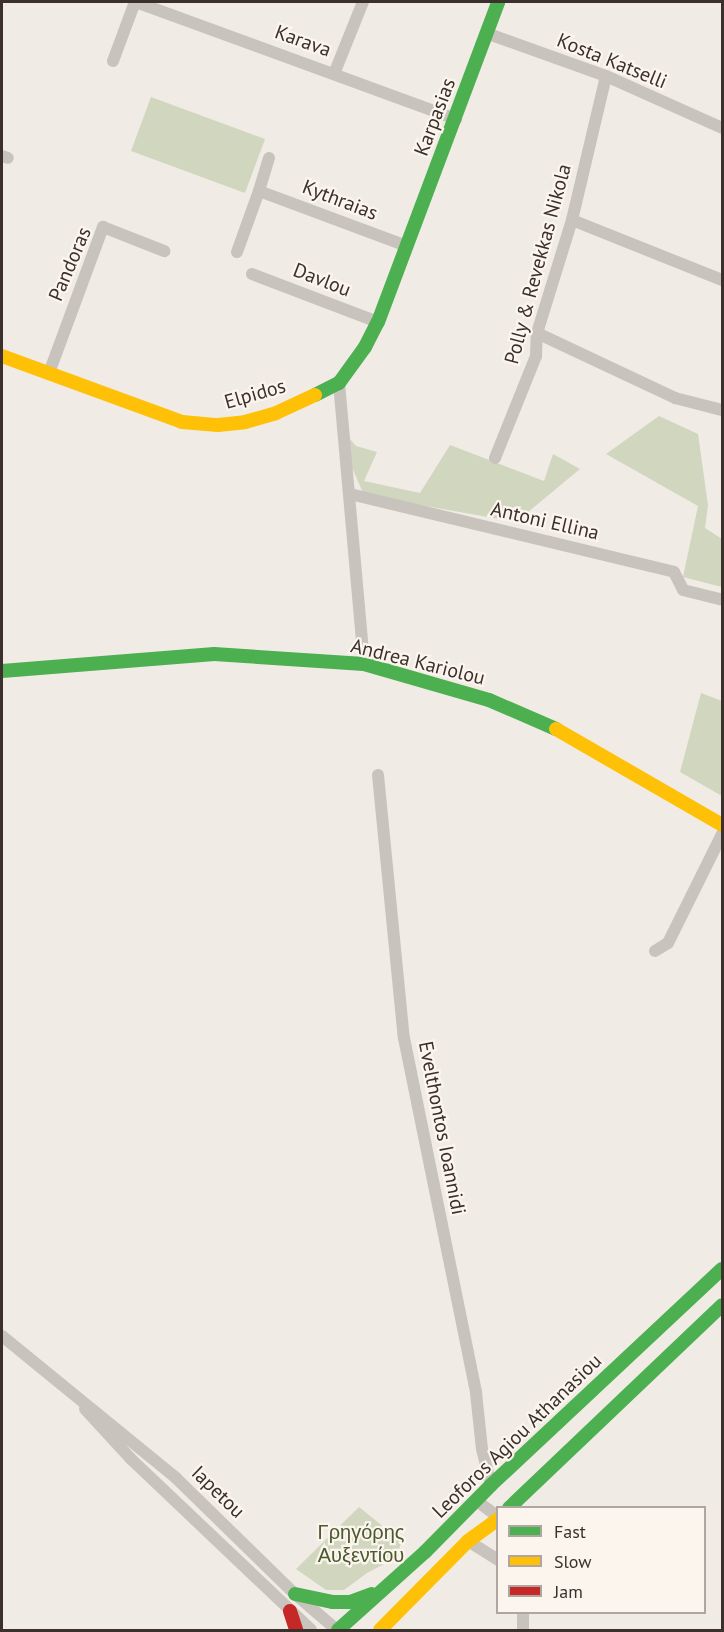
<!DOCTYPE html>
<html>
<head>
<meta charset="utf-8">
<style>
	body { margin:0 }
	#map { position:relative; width:724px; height:1632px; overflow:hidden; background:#f0ebe5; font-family:"PT Sans",sans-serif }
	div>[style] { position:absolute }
	.green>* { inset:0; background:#d1d6bf }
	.street>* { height:12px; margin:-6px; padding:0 6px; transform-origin:6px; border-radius:6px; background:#c9c3be }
	.fast>* { height:14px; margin:-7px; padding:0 7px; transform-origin:7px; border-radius:7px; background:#4caf50 }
	.slow>* { height:14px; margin:-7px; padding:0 7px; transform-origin:7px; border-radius:7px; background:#ffc107 }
	.jam>* { height:14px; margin:-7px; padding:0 7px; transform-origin:7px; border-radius:7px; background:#c62828 }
	span { translate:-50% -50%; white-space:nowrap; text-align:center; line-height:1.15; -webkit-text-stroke:4.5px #fbf5ee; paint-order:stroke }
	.street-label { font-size:20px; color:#3b302b }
	.park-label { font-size:20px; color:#4a5a2e }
	.frame { position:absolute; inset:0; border:3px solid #3b302b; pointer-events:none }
	.legend { position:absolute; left:496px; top:1506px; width:210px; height:108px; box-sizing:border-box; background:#fbf5ee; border:2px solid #aea6a0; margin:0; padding:8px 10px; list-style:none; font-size:18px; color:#3b302b }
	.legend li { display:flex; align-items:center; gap:12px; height:30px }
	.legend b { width:30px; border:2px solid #aea6a0 }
</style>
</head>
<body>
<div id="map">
	<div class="green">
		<i style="clip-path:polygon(151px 97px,265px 139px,245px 193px,131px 151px)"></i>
		<i style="clip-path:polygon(659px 416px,698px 434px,708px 505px,705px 528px,722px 539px,722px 587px,683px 577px,698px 506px,606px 454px)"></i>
		<i style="clip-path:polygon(350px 439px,356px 446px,377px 452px,364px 481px,420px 493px,450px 445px,544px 481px,553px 454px,580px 469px,516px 522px,364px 495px,350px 463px)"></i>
		<i style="clip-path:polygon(701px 693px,722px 701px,722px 796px,680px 772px)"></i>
		<i style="clip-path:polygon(359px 1507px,401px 1541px,398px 1557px,367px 1573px,344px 1590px,326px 1590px,296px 1569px)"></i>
	</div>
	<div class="street">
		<i style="left:136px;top:2px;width:341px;rotate:20.1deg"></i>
		<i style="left:486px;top:33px;width:127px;rotate:19.7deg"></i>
		<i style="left:606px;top:76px;width:127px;rotate:24.1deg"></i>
		<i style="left:113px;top:61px;width:63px;rotate:-69.6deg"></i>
		<i style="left:334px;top:74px;width:78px;rotate:-68.1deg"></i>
		<i style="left:2px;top:156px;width:6px;rotate:18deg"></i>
		<i style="left:269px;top:158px;width:34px;rotate:107deg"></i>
		<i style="left:259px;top:191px;width:158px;rotate:20.4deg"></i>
		<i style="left:572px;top:220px;width:162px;rotate:21.8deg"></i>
		<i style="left:237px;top:252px;width:65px;rotate:-70.2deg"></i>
		<i style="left:252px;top:274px;width:135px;rotate:20.9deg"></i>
		<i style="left:537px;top:333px;width:153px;rotate:25.2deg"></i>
		<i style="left:675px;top:398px;width:49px;rotate:14.3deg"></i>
		<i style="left:49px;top:373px;width:156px;rotate:-69.7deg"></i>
		<i style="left:103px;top:227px;width:66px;rotate:21.5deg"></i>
		<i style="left:339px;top:383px;width:282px;rotate:84.9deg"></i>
		<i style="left:495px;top:458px;width:110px;rotate:-68.1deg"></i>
		<i style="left:536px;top:356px;width:23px;rotate:-88deg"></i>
		<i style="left:537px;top:333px;width:118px;rotate:-72.8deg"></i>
		<i style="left:572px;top:220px;width:148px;rotate:-76.7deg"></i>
		<i style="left:350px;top:494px;width:333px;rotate:13.5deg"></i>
		<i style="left:674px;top:572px;width:20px;rotate:63deg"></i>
		<i style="left:683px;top:590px;width:38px;rotate:14deg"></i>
		<i style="left:378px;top:775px;width:264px;rotate:84.4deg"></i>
		<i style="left:404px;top:1038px;width:362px;rotate:78.5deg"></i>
		<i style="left:476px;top:1393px;width:56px;rotate:83.9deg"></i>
		<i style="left:482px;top:1449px;width:37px;rotate:76deg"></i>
		<i style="left:655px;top:951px;width:15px;rotate:-32deg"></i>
		<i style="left:668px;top:943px;width:122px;rotate:-63.6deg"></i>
		<i style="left:2px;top:1336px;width:225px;rotate:39.2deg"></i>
		<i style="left:176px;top:1478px;width:166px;rotate:44.3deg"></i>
		<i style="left:295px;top:1594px;width:55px;rotate:40.6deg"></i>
		<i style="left:85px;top:1409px;width:68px;rotate:47.4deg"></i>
		<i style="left:131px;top:1459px;width:248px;rotate:43.5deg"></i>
		<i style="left:477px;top:1501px;width:26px;rotate:37deg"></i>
		<i style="left:468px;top:1541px;width:36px;rotate:32deg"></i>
		<i style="left:523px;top:1630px;width:18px;rotate:-90deg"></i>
	</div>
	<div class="fast">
		<i style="left:315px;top:395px;width:27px;rotate:-27deg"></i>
		<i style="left:339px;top:383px;width:44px;rotate:-54.2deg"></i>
		<i style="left:365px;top:347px;width:28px;rotate:-63deg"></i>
		<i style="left:378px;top:322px;width:342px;rotate:-69.4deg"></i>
		<i style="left:2px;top:671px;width:213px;rotate:-4.6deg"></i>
		<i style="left:214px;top:654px;width:150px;rotate:3.8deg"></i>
		<i style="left:364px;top:664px;width:130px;rotate:16.1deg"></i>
		<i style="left:489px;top:700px;width:73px;rotate:23.4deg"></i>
		<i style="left:509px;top:1508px;width:294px;rotate:-43.6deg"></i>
		<i style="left:295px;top:1594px;width:39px;rotate:12deg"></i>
		<i style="left:333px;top:1602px;width:17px"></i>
		<i style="left:350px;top:1602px;width:23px;rotate:-20deg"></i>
		<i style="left:338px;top:1630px;width:117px;rotate:-41.9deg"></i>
		<i style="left:425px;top:1552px;width:94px;rotate:-45.4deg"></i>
		<i style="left:491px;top:1485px;width:316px;rotate:-43.1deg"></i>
	</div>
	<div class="slow">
		<i style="left:2px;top:356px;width:192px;rotate:20.1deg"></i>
		<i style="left:182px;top:422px;width:36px;rotate:5deg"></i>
		<i style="left:218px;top:425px;width:27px;rotate:-6deg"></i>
		<i style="left:245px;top:422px;width:32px;rotate:-16deg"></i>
		<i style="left:276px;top:413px;width:43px;rotate:-24.8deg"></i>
		<i style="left:556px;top:729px;width:192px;rotate:30deg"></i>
		<i style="left:380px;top:1630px;width:125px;rotate:-45.3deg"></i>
		<i style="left:468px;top:1541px;width:37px;rotate:-36deg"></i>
	</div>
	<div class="jam">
		<i style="left:290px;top:1611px;width:20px;rotate:72deg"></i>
	</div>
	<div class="street-label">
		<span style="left:303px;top:41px;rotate:20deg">Karava</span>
		<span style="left:612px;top:61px;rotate:22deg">Kosta Katselli</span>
		<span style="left:435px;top:117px;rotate:-69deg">Karpasias</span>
		<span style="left:340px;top:200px;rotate:21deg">Kythraias</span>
		<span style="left:70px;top:264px;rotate:-67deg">Pandoras</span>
		<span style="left:538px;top:264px;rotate:-75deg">Polly &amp; Revekkas Nikola</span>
		<span style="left:322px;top:280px;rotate:21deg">Davlou</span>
		<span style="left:255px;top:394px;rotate:-16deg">Elpidos</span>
		<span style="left:545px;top:521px;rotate:13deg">Antoni Ellina</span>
		<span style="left:418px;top:662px;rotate:14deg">Andrea Kariolou</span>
		<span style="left:442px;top:1128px;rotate:79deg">Evelthontos Ioannidi</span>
		<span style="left:517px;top:1436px;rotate:-44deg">Leoforos Agiou Athanasiou</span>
		<span style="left:218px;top:1492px;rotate:44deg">Iapetou</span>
	</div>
	<div class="park-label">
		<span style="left:361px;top:1544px">Γρηγόρης<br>Αυξεντίου</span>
	</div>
	<div class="frame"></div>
	<ul class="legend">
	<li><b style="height:8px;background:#4caf50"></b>Fast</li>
	<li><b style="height:8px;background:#ffc107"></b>Slow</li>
	<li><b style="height:8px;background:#c62828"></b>Jam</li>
	</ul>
</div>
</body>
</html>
